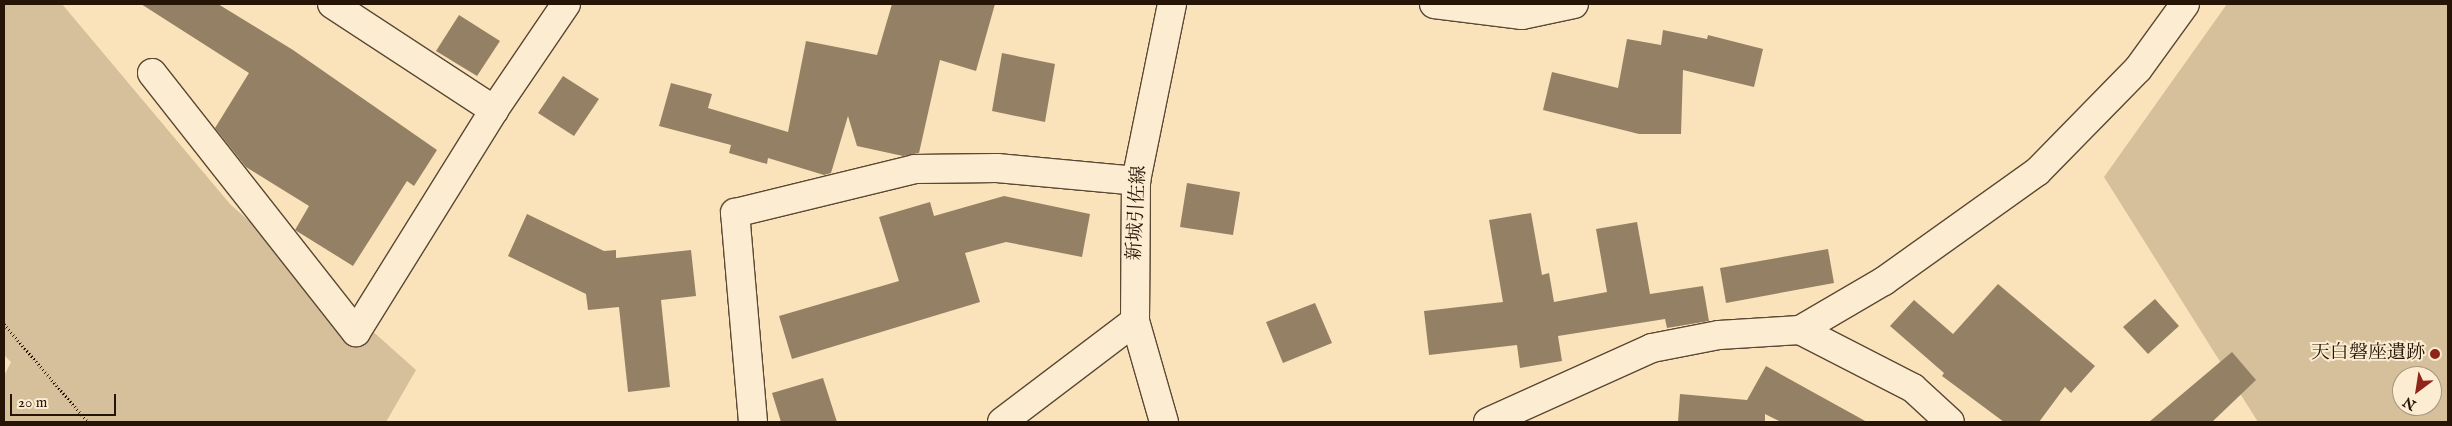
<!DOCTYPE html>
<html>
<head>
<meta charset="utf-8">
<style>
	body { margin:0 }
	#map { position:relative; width:2452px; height:426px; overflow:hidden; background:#fae3ba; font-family:"IM FELL English","Noto Serif JP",serif }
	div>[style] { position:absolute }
	.green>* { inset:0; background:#d6c09c }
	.building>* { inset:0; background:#948064 }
	.path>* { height:3px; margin-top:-1.5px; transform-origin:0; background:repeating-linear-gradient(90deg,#261407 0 1px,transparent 0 3.5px) }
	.roads { filter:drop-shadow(1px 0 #5b4834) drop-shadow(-1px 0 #5b4834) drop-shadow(0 1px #5b4834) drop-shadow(0 -1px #5b4834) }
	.street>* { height:28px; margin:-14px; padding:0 14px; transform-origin:14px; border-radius:14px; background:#fcedd2 }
	.secondary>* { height:28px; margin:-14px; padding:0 14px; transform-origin:14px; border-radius:14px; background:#fcedd2 }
	.dots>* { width:14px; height:14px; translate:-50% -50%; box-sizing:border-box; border:2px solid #fcedd2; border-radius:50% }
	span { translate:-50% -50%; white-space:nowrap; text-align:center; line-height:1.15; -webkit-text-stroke:4px #fcedd2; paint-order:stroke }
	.street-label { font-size:19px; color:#261407 }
	.poi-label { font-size:19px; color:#261407 }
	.right { translate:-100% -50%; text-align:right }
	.frame { position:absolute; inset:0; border:5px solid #261407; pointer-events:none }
	.north { position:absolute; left:2392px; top:366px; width:50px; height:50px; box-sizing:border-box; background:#fcedd2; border:1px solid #a69681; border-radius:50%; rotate:211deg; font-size:14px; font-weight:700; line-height:20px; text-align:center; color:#261407 }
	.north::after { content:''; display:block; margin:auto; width:18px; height:22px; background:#8f2418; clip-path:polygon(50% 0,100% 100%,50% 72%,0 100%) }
	.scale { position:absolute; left:10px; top:394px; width:106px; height:22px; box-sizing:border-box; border:2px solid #261407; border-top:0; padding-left:6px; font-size:15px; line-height:18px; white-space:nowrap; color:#261407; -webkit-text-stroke:4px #fcedd2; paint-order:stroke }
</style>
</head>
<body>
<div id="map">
	<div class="green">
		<i style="clip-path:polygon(4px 4px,62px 4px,230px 204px,416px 370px,386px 422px,4px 422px,4px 376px,11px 362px,4px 355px)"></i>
		<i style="clip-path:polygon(evenodd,2227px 4px,2448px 4px,2448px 422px,2258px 422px,2104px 177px,2227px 4px,2402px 376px,2432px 376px,2432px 406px,2402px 406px,2402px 376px)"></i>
	</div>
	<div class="building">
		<i style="clip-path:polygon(141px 4px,218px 4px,293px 50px,437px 150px,414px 186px,407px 181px,353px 266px,295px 230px,309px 206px,246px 167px,215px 128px,249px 73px)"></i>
		<i style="clip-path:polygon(892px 4px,995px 4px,976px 71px,940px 60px,919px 153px,903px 156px,857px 146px,848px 116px,831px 173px,824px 175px,768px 158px,767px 164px,729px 153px,731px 145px,659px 126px,671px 83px,712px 94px,708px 108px,788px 132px,806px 41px,877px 55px)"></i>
		<i style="clip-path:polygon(459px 15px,500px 41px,477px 76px,436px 51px)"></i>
		<i style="clip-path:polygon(1663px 30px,1707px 39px,1708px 35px,1763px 49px,1754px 87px,1683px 70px,1681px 134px,1639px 134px,1543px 110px,1552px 72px,1618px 88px,1627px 39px,1661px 45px)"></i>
		<i style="clip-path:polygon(1002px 53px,1055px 64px,1045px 122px,992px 111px)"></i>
		<i style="clip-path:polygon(563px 76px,599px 99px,574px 136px,538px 113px)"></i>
		<i style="clip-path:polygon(1187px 183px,1240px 192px,1233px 235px,1180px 227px)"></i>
		<i style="clip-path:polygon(1004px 196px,1090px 214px,1082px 257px,1006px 242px,965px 253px,980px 302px,792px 359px,779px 316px,899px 281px,879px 217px,930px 202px,934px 216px)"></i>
		<i style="clip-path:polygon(1531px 213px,1542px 275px,1549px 273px,1554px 302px,1607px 292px,1596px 229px,1637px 222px,1650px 294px,1703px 286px,1709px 321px,1667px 328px,1665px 319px,1558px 336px,1562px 361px,1520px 368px,1517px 345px,1429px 355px,1424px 311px,1503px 302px,1489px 220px)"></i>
		<i style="clip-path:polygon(527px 214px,604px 251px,616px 250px,616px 258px,691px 250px,696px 296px,661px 300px,670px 387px,628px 392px,619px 307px,588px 310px,586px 294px,508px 256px)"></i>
		<i style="clip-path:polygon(1828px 249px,1834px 283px,1726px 303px,1720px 268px)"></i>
		<i style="clip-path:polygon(1998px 284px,2095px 366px,2071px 393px,2065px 387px,2039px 422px,2004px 422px,1942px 376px,1944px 373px,1890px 326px,1914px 300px,1953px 334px)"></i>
		<i style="clip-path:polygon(2155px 299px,2179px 326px,2148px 354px,2123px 327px)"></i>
		<i style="clip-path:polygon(1315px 303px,1332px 343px,1283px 363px,1266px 322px)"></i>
		<i style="clip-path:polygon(2232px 352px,2256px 380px,2212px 422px,2149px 422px)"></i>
		<i style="clip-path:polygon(1766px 366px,1867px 422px,1781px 422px,1765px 414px,1765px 422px,1678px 422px,1680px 394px,1747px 400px)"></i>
		<i style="clip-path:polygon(823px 378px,837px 422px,781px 422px,772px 393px)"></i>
	</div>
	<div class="path">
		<i style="left:4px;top:324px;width:129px;rotate:49.4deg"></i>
	</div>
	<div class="roads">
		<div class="street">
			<i style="left:332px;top:4px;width:194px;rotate:33.2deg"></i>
			<i style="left:494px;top:110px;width:128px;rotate:-55.8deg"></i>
			<i style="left:1434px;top:4px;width:89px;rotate:7.1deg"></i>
			<i style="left:1522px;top:15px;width:53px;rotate:-11.9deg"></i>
			<i style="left:152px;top:73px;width:330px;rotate:51.8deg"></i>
			<i style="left:356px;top:332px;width:261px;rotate:-58.1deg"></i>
			<i style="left:1800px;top:330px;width:127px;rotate:27.2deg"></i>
			<i style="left:1913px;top:388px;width:50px;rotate:42.6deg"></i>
			<i style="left:753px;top:422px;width:210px;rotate:-94.9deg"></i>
			<i style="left:735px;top:213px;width:185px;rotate:-13.7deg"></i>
			<i style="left:915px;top:169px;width:82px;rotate:-0.7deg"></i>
			<i style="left:997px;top:168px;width:140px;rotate:5.3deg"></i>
			<i style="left:1002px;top:422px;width:167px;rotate:-37.2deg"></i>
			<i style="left:1488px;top:422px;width:180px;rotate:-24.3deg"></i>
			<i style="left:1652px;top:348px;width:68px;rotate:-11deg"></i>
			<i style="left:1719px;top:335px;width:81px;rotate:-3.5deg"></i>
			<i style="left:1800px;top:330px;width:97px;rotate:-30.3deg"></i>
			<i style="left:1884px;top:281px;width:188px;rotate:-35.5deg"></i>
			<i style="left:2037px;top:172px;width:144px;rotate:-45.6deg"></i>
			<i style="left:2138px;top:69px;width:80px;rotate:-54.1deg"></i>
		</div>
		<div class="secondary">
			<i style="left:1164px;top:422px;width:105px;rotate:-106deg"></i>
			<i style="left:1135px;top:321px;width:140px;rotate:-89.6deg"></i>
			<i style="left:1136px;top:181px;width:181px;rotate:-78.5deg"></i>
		</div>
	</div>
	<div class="dots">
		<i style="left:2435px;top:354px;background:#8f2418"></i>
	</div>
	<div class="street-label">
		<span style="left:1138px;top:213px;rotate:-87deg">新城引佐線</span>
	</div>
	<div class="poi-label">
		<span class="right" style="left:2425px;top:354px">天白磐座遺跡</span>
	</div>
	<div class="frame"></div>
	<div class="north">N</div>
	<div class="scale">20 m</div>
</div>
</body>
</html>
